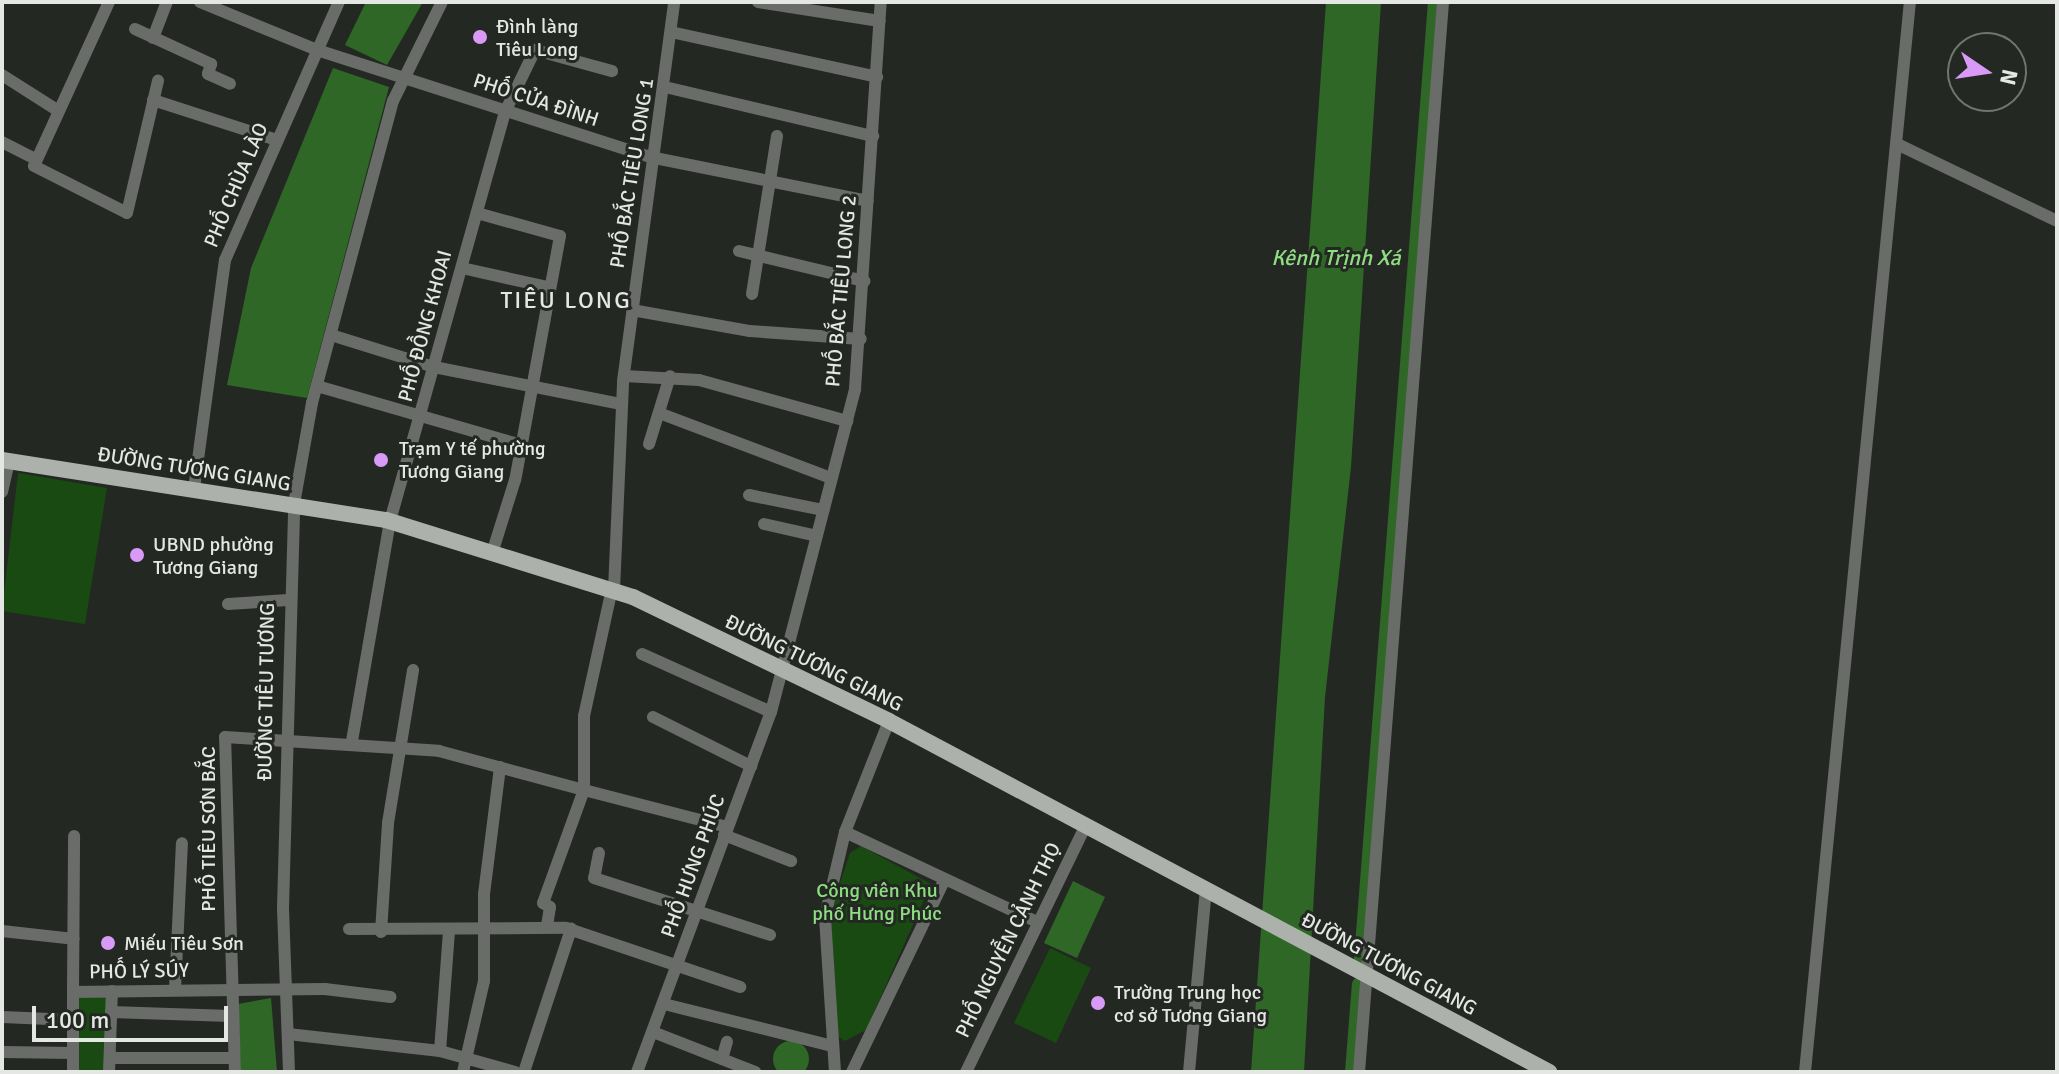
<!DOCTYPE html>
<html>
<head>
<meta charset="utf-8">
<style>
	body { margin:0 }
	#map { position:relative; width:2059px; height:1074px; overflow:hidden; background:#242823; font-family:Signika,sans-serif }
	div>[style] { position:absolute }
	.green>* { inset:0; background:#194a12 }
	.water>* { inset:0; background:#2f6727 }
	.round { border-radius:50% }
	.canal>* { height:14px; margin:-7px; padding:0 7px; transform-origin:7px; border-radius:7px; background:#2f6727 }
	.minor>* { height:12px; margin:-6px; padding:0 6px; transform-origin:6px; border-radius:6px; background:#6a6c69 }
	.major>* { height:16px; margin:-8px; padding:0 8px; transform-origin:8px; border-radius:8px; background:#adb1ac }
	.dots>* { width:22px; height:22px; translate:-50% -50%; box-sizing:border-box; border:4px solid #242823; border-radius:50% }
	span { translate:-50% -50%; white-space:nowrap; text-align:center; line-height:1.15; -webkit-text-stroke:6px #242823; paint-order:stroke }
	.poi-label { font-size:20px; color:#e4e7e4 }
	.left { translate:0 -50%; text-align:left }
	.street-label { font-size:20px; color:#e4e7e4 }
	.park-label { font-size:20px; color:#8fdd83 }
	.water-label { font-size:22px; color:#8fdc83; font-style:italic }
	.quarter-label { font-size:24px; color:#e4e7e4; letter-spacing:2px }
	.frame { position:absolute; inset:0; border:4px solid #e4e7e4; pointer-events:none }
	.north { position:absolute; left:1947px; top:32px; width:80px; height:80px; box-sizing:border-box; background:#242823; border:2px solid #717470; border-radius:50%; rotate:103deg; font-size:22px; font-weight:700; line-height:32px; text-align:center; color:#e4e7e4 }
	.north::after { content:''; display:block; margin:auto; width:28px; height:36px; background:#d99af7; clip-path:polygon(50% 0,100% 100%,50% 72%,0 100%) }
	.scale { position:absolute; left:32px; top:1006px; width:196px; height:36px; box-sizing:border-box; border:4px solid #e4e7e4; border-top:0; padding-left:10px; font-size:24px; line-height:28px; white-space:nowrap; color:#e4e7e4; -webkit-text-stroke:6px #242823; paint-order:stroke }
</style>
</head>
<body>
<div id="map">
	<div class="green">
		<i style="clip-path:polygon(18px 473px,107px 488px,85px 624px,2px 611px)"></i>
		<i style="clip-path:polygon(861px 846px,931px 884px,866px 1030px,845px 1041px,837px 1036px,830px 913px,850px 853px)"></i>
		<i style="clip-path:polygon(1050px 948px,1091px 968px,1056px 1043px,1014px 1023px)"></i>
		<i style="clip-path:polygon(109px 996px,106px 1072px,77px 1072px,79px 998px)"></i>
	</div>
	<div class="water">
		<i style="clip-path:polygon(366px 2px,423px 2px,387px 65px,345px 45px)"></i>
		<i style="clip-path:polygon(1326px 2px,1381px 2px,1351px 467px,1325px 697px,1304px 1072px,1251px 1072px)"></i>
		<i style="clip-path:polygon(333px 68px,389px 87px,307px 398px,227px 385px,251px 268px)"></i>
		<i style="clip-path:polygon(1073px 881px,1105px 897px,1077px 958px,1044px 943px)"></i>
		<i style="clip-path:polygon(271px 998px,277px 1072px,241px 1072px,238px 1004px)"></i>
		<i class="round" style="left:773px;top:1041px;width:36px;height:36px"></i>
	</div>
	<div class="canal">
		<i style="left:1361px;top:959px;width:960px;rotate:-85.58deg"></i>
		<i style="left:1352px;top:1072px;width:88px;rotate:-85.5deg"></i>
	</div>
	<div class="minor">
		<i style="left:109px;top:2px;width:180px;rotate:114.6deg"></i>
		<i style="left:34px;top:166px;width:104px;rotate:26.8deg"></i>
		<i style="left:127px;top:213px;width:136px;rotate:-76.8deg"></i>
		<i style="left:200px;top:2px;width:126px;rotate:22.3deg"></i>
		<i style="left:317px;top:50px;width:350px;rotate:17.8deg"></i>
		<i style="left:650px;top:157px;width:222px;rotate:11.4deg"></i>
		<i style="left:758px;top:2px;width:123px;rotate:8.9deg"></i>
		<i style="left:135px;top:29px;width:84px;rotate:24.7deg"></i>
		<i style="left:211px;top:64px;width:10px;rotate:107deg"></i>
		<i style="left:208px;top:74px;width:24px;rotate:24deg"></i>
		<i style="left:671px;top:32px;width:211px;rotate:12.3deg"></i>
		<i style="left:153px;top:38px;width:39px;rotate:-69deg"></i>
		<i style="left:2px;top:75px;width:65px;rotate:32.5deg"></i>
		<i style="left:665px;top:87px;width:214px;rotate:13.3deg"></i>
		<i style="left:153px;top:100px;width:130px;rotate:17.9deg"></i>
		<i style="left:2px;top:142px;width:38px;rotate:27deg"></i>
		<i style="left:1897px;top:144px;width:178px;rotate:25.7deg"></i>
		<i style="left:477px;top:213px;width:86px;rotate:15.5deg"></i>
		<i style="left:560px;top:236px;width:248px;rotate:100.4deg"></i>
		<i style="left:515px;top:480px;width:73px;rotate:107.4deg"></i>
		<i style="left:739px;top:251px;width:129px;rotate:13.5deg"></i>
		<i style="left:462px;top:268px;width:87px;rotate:12.6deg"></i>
		<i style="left:752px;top:294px;width:160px;rotate:-81deg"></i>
		<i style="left:632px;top:310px;width:120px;rotate:10.1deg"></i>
		<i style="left:750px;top:331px;width:111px;rotate:4.1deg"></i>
		<i style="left:331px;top:335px;width:108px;rotate:17.3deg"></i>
		<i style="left:434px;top:367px;width:191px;rotate:11.2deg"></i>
		<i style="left:624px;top:376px;width:75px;rotate:3.1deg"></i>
		<i style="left:699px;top:380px;width:154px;rotate:15.5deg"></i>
		<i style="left:317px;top:386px;width:213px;rotate:16.1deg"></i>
		<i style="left:659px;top:413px;width:184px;rotate:20.7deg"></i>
		<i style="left:649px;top:444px;width:71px;rotate:-72.8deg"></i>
		<i style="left:194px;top:489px;width:231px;rotate:-82.3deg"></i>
		<i style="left:225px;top:260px;width:282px;rotate:-66.2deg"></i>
		<i style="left:2px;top:492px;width:32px;rotate:-77deg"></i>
		<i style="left:749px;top:495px;width:76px;rotate:11.5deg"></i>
		<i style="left:764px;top:524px;width:54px;rotate:12.8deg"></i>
		<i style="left:614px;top:590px;width:209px;rotate:-87.5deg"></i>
		<i style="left:623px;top:381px;width:382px;rotate:-82.3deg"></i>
		<i style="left:228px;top:604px;width:60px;rotate:-3.8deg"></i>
		<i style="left:642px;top:654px;width:141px;rotate:24.2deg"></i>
		<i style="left:653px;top:717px;width:110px;rotate:26.6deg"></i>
		<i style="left:352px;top:741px;width:223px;rotate:-80.2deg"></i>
		<i style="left:390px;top:521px;width:425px;rotate:-74.3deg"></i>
		<i style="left:505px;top:112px;width:69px;rotate:-64.2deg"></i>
		<i style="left:535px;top:50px;width:80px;rotate:15.3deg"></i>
		<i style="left:845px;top:832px;width:212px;rotate:25.1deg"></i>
		<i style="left:724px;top:835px;width:72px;rotate:21.2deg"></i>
		<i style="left:599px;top:853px;width:25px;rotate:101deg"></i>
		<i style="left:594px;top:878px;width:185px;rotate:17.9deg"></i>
		<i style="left:547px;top:926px;width:19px;rotate:-81deg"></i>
		<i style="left:550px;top:907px;width:8px;rotate:-150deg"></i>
		<i style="left:543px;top:903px;width:120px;rotate:-70.1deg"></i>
		<i style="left:584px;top:790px;width:148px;rotate:14.5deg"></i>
		<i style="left:349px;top:929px;width:217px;rotate:-0.3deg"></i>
		<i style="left:566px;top:928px;width:184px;rotate:18.7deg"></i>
		<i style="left:2px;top:931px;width:72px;rotate:6.3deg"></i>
		<i style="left:381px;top:932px;width:109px;rotate:-86.3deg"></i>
		<i style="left:388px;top:823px;width:155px;rotate:-80.7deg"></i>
		<i style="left:175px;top:990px;width:147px;rotate:-87.3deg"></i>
		<i style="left:73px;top:992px;width:156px;rotate:-89.6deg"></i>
		<i style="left:664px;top:1004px;width:174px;rotate:14deg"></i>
		<i style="left:111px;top:1012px;width:119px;rotate:1.9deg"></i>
		<i style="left:2px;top:1017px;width:71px;rotate:2.4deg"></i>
		<i style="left:653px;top:1032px;width:110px;rotate:21.4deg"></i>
		<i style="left:288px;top:1034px;width:153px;rotate:6.4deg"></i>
		<i style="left:440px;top:1051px;width:120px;rotate:-85.7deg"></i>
		<i style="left:440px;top:1051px;width:78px;rotate:15.6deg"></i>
		<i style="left:2px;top:1052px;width:71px;rotate:0.8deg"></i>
		<i style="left:110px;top:1058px;width:124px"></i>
		<i style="left:722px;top:1059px;width:18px;rotate:-74deg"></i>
		<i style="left:73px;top:1072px;width:80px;rotate:-90deg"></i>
		<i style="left:73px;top:992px;width:252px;rotate:-0.7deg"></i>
		<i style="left:325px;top:989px;width:66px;rotate:6.9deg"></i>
		<i style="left:109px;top:1072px;width:81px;rotate:-87.9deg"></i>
		<i style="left:235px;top:1072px;width:335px;rotate:-91.7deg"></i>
		<i style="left:225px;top:737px;width:214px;rotate:3.7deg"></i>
		<i style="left:439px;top:751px;width:150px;rotate:15.1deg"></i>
		<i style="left:584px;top:790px;width:74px;rotate:-90deg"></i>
		<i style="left:584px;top:716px;width:130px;rotate:-77.6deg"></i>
		<i style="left:289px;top:1072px;width:164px;rotate:-92.1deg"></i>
		<i style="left:283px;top:908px;width:404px;rotate:-88.4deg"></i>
		<i style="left:294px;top:504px;width:103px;rotate:-79.9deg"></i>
		<i style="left:312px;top:403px;width:313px;rotate:-75deg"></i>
		<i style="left:393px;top:101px;width:110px;rotate:-63.7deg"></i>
		<i style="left:463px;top:1072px;width:93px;rotate:-77deg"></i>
		<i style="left:484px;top:981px;width:87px;rotate:-90deg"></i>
		<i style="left:484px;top:894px;width:128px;rotate:-82.8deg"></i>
		<i style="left:524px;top:1072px;width:151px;rotate:-71.8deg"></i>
		<i style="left:637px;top:1072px;width:384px;rotate:-69.6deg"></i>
		<i style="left:771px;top:712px;width:334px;rotate:-75.4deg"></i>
		<i style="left:855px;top:389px;width:388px;rotate:-86.2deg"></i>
		<i style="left:835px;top:1072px;width:156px;rotate:-93.7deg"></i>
		<i style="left:825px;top:916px;width:86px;rotate:-76.6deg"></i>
		<i style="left:845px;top:832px;width:119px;rotate:-68.4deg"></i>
		<i style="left:852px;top:1072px;width:214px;rotate:-64.3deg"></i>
		<i style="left:966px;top:1072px;width:275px;rotate:-64.1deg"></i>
		<i style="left:1189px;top:1072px;width:184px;rotate:-84.7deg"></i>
		<i style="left:1359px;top:1072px;width:1073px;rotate:-85.51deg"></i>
		<i style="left:1805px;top:1072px;width:1075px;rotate:-84.4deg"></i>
	</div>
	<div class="major">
		<i style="left:2px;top:460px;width:389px;rotate:8.9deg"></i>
		<i style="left:386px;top:520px;width:259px;rotate:17.3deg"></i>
		<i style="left:633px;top:597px;width:284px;rotate:25.8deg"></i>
		<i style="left:889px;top:721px;width:748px;rotate:28deg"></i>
	</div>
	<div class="dots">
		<i style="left:480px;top:37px;background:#d99af7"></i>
		<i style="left:381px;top:460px;background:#d99af7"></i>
		<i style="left:137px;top:555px;background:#d99af7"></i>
		<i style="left:108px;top:943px;background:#d99af7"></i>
		<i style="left:1098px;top:1003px;background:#d99af7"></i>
	</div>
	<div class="poi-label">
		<span class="left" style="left:496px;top:38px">Đình làng<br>Tiêu Long</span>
		<span class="left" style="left:399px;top:460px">Trạm Y tế phường<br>Tương Giang</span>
		<span class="left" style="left:153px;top:556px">UBND phường<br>Tương Giang</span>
		<span class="left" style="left:124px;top:943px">Miếu Tiêu Sơn</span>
		<span class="left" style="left:1114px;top:1004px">Trường Trung học<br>cơ sở Tương Giang</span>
	</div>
	<div class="street-label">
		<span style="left:536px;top:100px;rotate:18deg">PHỐ CỬA ĐÌNH</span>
		<span style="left:632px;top:173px;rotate:-81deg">PHỐ BẮC TIÊU LONG 1</span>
		<span style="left:236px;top:185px;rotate:-67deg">PHỐ CHÙA LÀO</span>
		<span style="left:841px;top:291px;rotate:-85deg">PHỐ BẮC TIÊU LONG 2</span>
		<span style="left:425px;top:326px;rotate:-75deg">PHỐ ĐỒNG KHOAI</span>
		<span style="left:194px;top:469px;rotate:9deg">ĐƯỜNG TƯƠNG GIANG</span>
		<span style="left:814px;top:663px;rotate:26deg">ĐƯỜNG TƯƠNG GIANG</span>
		<span style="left:266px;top:692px;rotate:-89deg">ĐƯỜNG TIÊU TƯƠNG</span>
		<span style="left:208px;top:829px;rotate:-90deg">PHỐ TIÊU SƠN BẮC</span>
		<span style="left:693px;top:866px;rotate:-70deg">PHỐ HƯNG PHÚC</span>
		<span style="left:1008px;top:940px;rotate:-64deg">PHỐ NGUYỄN CẢNH THỌ</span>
		<span style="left:1389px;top:964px;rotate:28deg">ĐƯỜNG TƯƠNG GIANG</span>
		<span style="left:139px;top:971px;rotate:-1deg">PHỐ LÝ SÚY</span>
	</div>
	<div class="park-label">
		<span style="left:877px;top:902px">Công viên Khu<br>phố Hưng Phúc</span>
	</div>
	<div class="water-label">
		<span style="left:1336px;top:258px">Kênh Trịnh Xá</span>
	</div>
	<div class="quarter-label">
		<span style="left:566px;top:301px">TIÊU LONG</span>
	</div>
	<div class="frame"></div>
	<div class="north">N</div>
	<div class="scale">100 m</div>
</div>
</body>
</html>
